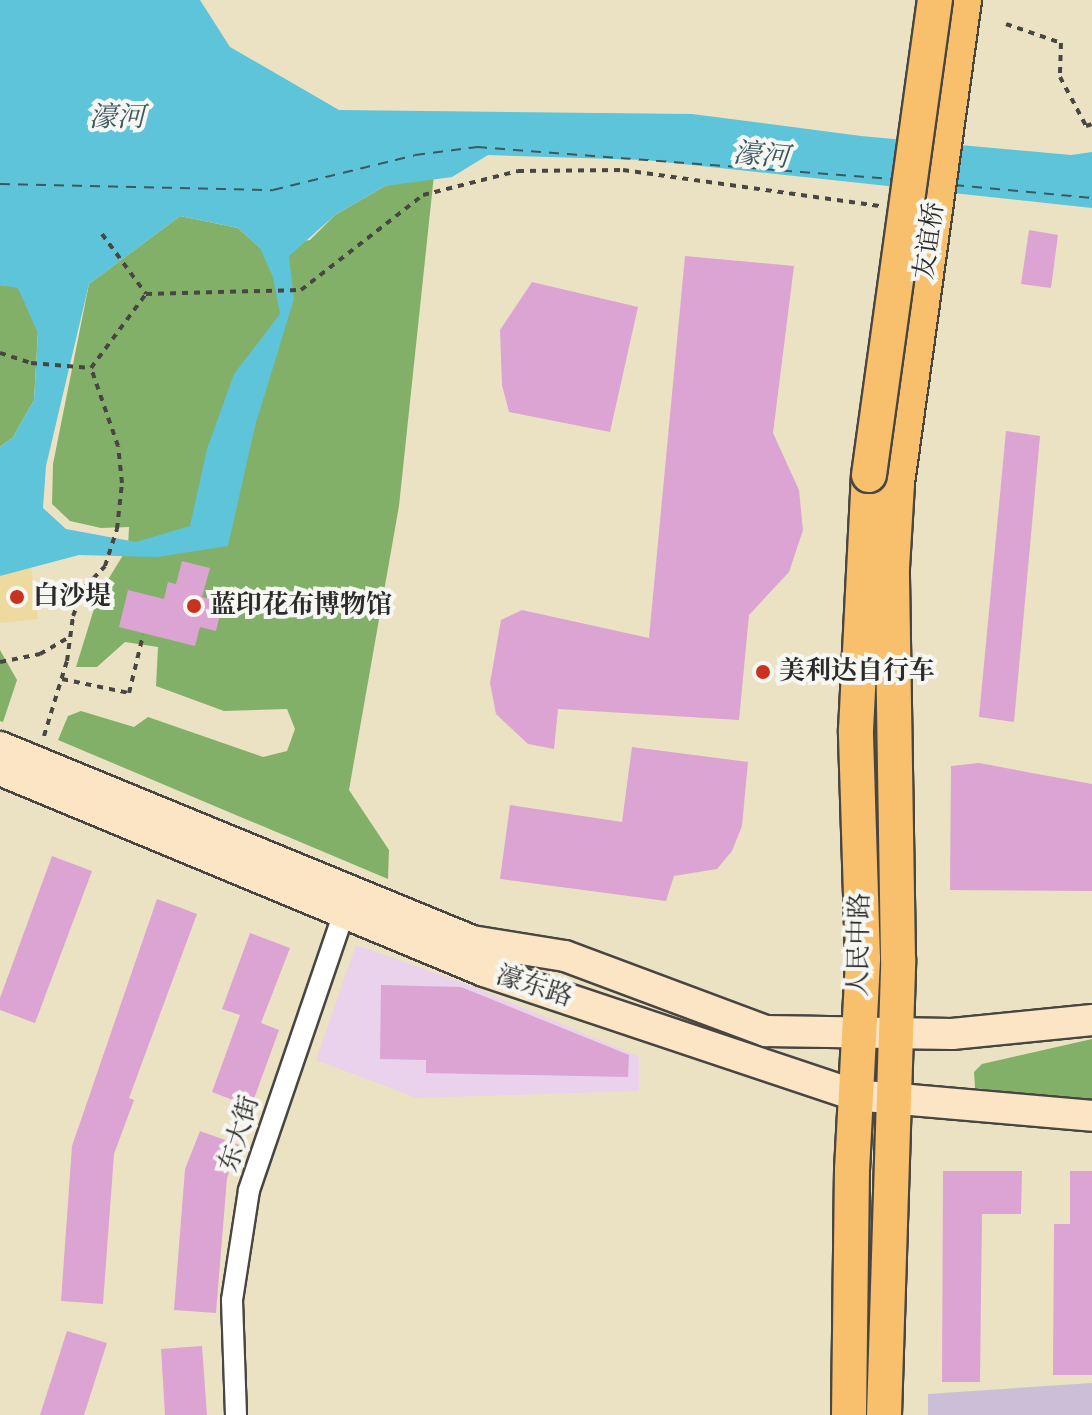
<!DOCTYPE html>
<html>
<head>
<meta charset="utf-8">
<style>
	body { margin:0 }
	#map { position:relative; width:1092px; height:1415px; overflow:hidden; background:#ebe2c3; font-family:"Libre Bodoni","Noto Serif SC",serif }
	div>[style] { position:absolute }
	.built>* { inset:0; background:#ead1ec }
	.industrial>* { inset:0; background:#cabfd6 }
	.forest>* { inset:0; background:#83b068 }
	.sand>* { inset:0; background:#eeda9e }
	.water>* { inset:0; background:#5dc4da }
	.ferry>* { height:2px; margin-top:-1px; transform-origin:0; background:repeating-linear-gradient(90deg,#3a5960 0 10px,transparent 0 18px) }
	.building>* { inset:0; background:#dca4d2 }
	.path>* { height:4px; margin-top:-2px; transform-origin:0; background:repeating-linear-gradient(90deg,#484642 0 6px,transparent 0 12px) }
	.roads { filter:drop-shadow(2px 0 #484642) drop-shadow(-2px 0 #484642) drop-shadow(0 2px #484642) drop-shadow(0 -2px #484642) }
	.street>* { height:20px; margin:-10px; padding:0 10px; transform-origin:10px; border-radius:10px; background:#fff }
	.secondary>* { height:30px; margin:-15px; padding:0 15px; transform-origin:15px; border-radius:15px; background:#fce5c4 }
	.primary>* { height:34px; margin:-17px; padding:0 17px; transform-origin:17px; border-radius:17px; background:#f8bf6c }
	.bridges { filter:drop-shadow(2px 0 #484642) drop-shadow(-2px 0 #484642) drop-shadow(0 2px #484642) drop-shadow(0 -2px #484642) }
	.primary-bridge>* { height:34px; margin:-17px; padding:0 17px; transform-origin:17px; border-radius:17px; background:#f8bf6c }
	.dots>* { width:22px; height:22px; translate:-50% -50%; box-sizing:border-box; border:4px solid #f6f6f2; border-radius:50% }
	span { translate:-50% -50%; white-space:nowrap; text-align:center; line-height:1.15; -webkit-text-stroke:8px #f6f6f2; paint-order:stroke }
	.street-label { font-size:26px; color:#2b2b2b }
	.poi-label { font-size:26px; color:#2b2b2b; font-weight:700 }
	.left { translate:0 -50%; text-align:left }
	.water-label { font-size:28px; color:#3a5960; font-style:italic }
</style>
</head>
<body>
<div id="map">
	<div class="built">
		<i style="clip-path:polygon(356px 945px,472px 986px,639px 1057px,639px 1091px,417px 1098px,316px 1060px)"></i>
	</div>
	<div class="industrial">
		<i style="clip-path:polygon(1092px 1383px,1092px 1415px,928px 1415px,928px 1394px)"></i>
	</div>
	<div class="forest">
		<i style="clip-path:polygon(434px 175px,399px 506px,349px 790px,389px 850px,388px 879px,58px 740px,68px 716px,81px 711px,134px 727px,148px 717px,263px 757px,287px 751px,295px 729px,287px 709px,224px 711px,156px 686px,158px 647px,125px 642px,97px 667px,76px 667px,98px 596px,128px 547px,129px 527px,101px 528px,70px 521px,52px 504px,53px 464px,89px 284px,180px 216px,238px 228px,260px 248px,310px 240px,335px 215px,385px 186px)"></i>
		<i style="clip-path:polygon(0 285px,18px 287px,38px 332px,34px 400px,13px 437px,0 447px)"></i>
		<i style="clip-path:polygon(0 650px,17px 680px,3px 722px,0 721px)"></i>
		<i style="clip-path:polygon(1092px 1039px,1092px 1102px,975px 1088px,974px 1072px,982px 1064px)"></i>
	</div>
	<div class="sand">
		<i style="clip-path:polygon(31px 566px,38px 619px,0 623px,0 576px)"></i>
	</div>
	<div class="water">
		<i style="clip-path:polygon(evenodd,0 0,200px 0,230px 47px,339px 110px,692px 114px,861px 136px,1071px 155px,1092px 152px,1092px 208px,645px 160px,488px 155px,452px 177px,385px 186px,335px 215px,289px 256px,294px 299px,255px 426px,228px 546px,157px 557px,79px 555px,0 576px,0 447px,13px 437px,34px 400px,38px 333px,18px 288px,0 285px,0 0,180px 216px,238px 228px,260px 248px,273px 277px,280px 314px,234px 374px,207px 449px,190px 526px,136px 542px,66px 529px,43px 508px,46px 466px,89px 284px,180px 216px)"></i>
	</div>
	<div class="ferry">
		<i style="left:0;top:184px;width:273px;rotate:1.3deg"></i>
		<i style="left:273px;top:190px;width:146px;rotate:-13.8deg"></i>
		<i style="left:415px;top:155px;width:63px;rotate:-7.4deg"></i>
		<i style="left:477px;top:147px;width:420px;rotate:4.4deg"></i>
		<i style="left:954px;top:185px;width:139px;rotate:5.4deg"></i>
	</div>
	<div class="building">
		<i style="clip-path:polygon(1029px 230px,1058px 235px,1051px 288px,1021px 284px)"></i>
		<i style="clip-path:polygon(685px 256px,794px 266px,773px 433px,799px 490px,803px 530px,789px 572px,749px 615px,739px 720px,558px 709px,554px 749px,528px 744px,496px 714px,490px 683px,501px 620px,522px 610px,649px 638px)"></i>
		<i style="clip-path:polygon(532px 282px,638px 307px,610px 432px,509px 412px,502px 385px,500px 330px)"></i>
		<i style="clip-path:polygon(1006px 431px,1040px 436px,1014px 722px,979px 717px)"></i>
		<i style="clip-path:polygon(182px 561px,210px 568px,202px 597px,223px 602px,216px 631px,200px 627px,195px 646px,119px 627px,128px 590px,164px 599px,168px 582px,176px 584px)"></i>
		<i style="clip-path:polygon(632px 747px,748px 762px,742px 826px,732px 851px,717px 869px,674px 876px,666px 901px,500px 879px,510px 805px,622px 822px)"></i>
		<i style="clip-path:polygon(979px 763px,1092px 784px,1092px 891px,950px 890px,951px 766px)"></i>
		<i style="clip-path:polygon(52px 856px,92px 871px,35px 1023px,0 1010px,0 998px)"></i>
		<i style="clip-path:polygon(157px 899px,197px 914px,129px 1098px,134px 1100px,114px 1154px,103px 1304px,61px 1301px,72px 1146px)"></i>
		<i style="clip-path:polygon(250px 933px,290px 948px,261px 1023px,279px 1030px,251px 1107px,212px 1092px,240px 1015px,222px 1009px)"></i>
		<i style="clip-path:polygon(381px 985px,461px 987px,629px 1055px,628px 1077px,426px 1073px,426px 1060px,380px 1059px)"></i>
		<i style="clip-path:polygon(200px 1131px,239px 1145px,227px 1178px,216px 1313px,174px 1310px,185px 1169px)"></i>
		<i style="clip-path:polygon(943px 1171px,1022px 1171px,1021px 1214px,982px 1214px,980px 1382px,942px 1382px)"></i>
		<i style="clip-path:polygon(1070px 1171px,1092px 1171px,1092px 1375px,1053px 1375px,1054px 1224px,1070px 1224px)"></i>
		<i style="clip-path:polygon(67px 1331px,107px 1343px,84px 1415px,40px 1415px)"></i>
		<i style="clip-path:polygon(202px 1346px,207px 1415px,165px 1415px,161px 1349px)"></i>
	</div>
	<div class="path">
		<i style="left:1006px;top:24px;width:58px;rotate:19.1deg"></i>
		<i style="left:1061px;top:43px;width:34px;rotate:92deg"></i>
		<i style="left:1060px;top:77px;width:55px;rotate:62deg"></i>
		<i style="left:1086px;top:126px;width:6px;rotate:-18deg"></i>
		<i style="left:102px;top:234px;width:74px;rotate:53.7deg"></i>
		<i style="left:0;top:353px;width:33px;rotate:18deg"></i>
		<i style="left:31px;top:363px;width:60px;rotate:4.8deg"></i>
		<i style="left:91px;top:368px;width:92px;rotate:-53.4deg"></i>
		<i style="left:146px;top:294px;width:155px;rotate:-1.5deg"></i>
		<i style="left:301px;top:290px;width:155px;rotate:-37.9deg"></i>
		<i style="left:423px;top:195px;width:98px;rotate:-14.2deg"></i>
		<i style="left:518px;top:171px;width:105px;rotate:-0.5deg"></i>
		<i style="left:623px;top:170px;width:259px;rotate:8deg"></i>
		<i style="left:0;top:662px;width:41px;rotate:-11.3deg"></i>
		<i style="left:40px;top:654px;width:34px;rotate:-30deg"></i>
		<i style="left:62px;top:679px;width:68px;rotate:11.8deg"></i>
		<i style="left:129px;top:693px;width:60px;rotate:-76.4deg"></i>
		<i style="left:44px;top:736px;width:78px;rotate:-73deg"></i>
		<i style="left:67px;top:661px;width:45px;rotate:-82.4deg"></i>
		<i style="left:73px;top:616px;width:31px;rotate:-68deg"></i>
		<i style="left:85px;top:587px;width:29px;rotate:-46deg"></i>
		<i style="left:105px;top:566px;width:39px;rotate:-72deg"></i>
		<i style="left:117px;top:529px;width:46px;rotate:-83.8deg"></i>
		<i style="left:122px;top:483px;width:37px;rotate:-96deg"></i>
		<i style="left:118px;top:446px;width:83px;rotate:-109.1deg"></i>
	</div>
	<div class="roads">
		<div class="street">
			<i style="left:236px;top:1415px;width:115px;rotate:-92deg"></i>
			<i style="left:232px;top:1300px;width:111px;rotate:-81.2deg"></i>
			<i style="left:249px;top:1190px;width:305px;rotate:-71.1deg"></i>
		</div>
		<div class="secondary">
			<i style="left:0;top:747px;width:510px;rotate:22.34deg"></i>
			<i style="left:472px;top:941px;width:94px;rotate:9.2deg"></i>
			<i style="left:565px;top:956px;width:215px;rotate:20.5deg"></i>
			<i style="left:766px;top:1031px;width:186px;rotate:0.9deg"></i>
			<i style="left:952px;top:1034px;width:141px;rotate:-5.7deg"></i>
			<i style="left:0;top:770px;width:524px;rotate:22.55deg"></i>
			<i style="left:484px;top:971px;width:390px;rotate:18.5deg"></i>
			<i style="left:854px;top:1095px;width:239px;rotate:5deg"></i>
		</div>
		<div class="primary">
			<i style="left:849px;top:1415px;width:245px;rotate:-89.3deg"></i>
			<i style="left:852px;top:1170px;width:211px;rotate:-87deg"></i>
			<i style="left:863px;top:959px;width:229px;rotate:-91.8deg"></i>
			<i style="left:856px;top:730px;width:255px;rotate:-87.1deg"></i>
			<i style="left:884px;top:1415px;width:456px;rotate:-88.2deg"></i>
			<i style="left:898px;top:959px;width:391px;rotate:-90.9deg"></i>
			<i style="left:892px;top:568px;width:85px;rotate:-86.6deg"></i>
			<i style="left:897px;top:483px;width:488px;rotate:-82.1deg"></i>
		</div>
	</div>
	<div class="bridges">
		<div class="primary-bridge">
			<i style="left:869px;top:475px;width:480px;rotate:-82.1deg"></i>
		</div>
	</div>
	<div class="dots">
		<i style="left:17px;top:597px;background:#c8321e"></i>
		<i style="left:194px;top:606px;background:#c8321e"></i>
		<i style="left:763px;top:672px;background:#c8321e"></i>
	</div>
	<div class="street-label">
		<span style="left:930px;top:241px;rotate:-82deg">友谊桥</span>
		<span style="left:860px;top:945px;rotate:-89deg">人民中路</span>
		<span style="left:534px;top:987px;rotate:18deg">濠东路</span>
		<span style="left:240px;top:1134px;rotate:-73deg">东大街</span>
	</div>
	<div class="poi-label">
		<span class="left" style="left:33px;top:597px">白沙堤</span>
		<span class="left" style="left:210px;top:606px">蓝印花布博物馆</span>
		<span class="left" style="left:779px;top:672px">美利达自行车</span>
	</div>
	<div class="water-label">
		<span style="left:117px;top:118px">濠河</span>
		<span style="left:761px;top:156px;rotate:5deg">濠河</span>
	</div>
</div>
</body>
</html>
